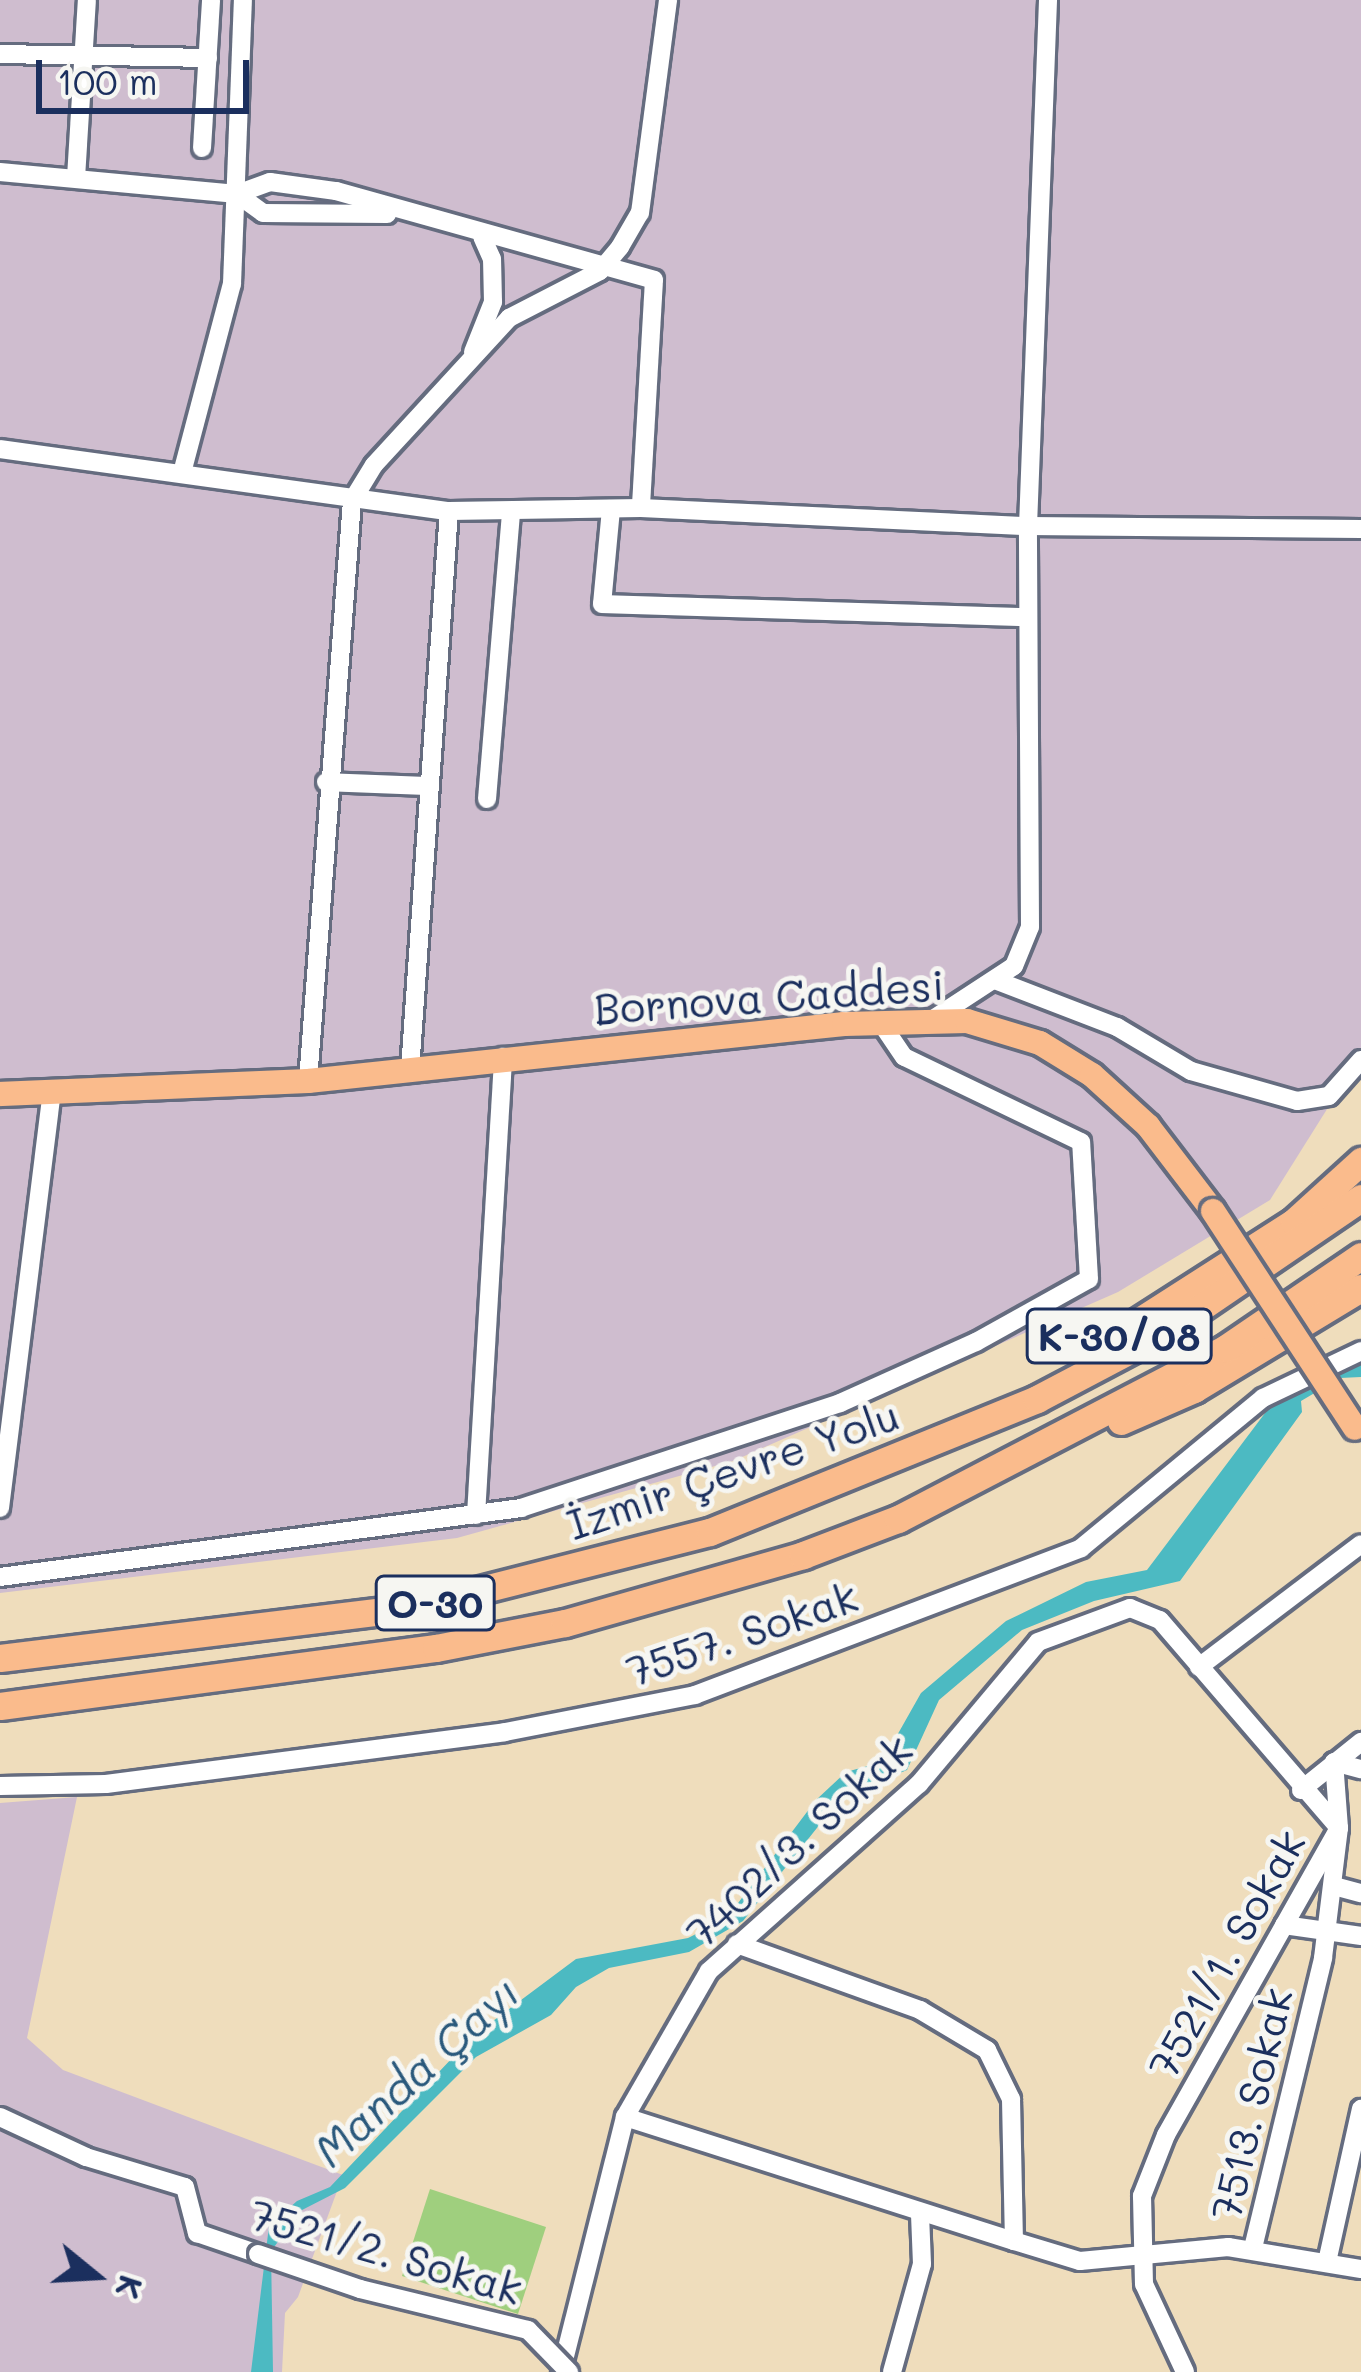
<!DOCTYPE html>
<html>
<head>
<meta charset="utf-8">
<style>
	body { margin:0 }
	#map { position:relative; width:1361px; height:2372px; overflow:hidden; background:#efddbc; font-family:Mali,sans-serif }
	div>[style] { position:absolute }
	.industrial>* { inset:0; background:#cfbdcf }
	.green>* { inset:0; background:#9fcf7e }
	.water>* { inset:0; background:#4cbac2 }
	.roads { filter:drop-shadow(3px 0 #656c7f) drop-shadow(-3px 0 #656c7f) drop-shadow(0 3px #656c7f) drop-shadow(0 -3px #656c7f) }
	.minor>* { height:18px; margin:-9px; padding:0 9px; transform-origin:9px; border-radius:9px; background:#fff }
	.major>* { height:24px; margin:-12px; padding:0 12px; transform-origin:12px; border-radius:12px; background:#fabb8c }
	.highway>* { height:27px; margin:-13.5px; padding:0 13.5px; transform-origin:13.5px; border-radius:13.5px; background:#fabb8c }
	.bridges { filter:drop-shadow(3px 0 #656c7f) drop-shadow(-3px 0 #656c7f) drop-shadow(0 3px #656c7f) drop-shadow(0 -3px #656c7f) }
	.minor-bridge>* { height:18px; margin:-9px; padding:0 9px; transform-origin:9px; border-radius:9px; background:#fff }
	.major-bridge>* { height:24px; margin:-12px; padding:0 12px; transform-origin:12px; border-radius:12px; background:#fabb8c }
	span { translate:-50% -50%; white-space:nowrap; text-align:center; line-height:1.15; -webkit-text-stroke:10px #f6f6f2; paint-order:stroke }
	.shield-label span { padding:3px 9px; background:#f6f6f2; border:3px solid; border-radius:9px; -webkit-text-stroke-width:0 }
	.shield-label { font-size:39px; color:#1b2f5e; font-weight:700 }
	.street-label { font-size:42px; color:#1b2f5e }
	.water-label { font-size:45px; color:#2a597c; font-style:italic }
	.north { position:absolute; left:36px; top:2216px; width:120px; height:120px; -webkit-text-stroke:9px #f6f6f2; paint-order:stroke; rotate:108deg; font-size:33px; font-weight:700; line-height:48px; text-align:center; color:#1b2f5e }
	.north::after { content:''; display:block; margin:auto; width:42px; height:54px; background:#1b2f5e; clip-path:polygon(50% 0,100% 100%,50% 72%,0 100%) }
	.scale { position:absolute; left:36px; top:60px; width:213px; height:54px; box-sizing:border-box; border:6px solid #1b2f5e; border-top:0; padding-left:15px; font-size:36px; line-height:42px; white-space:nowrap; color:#1b2f5e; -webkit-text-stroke:9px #f6f6f2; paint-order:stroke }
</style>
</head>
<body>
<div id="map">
	<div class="industrial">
		<i style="clip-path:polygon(0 0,1361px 0,1361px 1055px,1270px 1200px,1118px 1292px,733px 1461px,457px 1538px,0 1593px)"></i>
		<i style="clip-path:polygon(77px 1797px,27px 2038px,63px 2070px,343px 2175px,298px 2297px,285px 2313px,282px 2372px,0 2372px,0 1803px)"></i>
	</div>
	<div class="green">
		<i style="clip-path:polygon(430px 2189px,546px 2227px,518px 2314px,402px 2276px)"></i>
	</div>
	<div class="water">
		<i style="clip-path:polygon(1361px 1358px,1361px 1377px,1340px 1378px,1301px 1401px,1302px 1412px,1180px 1581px,1094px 1601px,1022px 1630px,939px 1700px,907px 1770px,840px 1799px,743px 1921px,689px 1952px,609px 1968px,576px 1987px,551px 2015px,476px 2057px,345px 2188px,302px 2210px,271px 2251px,273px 2372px,251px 2372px,269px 2226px,297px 2201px,330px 2187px,473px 2036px,576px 1959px,688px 1938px,726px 1919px,816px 1800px,846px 1772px,882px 1762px,921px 1693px,1006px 1621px,1086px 1582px,1147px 1570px,1277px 1397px)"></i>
	</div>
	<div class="roads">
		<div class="minor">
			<i style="left:0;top:54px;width:208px;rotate:1.1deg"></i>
			<i style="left:202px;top:148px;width:148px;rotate:-86.5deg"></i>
			<i style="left:0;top:172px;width:238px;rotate:5.3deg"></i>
			<i style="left:237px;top:194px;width:35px;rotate:-20deg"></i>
			<i style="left:270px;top:182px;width:67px;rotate:7.8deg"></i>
			<i style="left:336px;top:191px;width:330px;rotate:15.6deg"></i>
			<i style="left:654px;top:280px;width:228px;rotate:93.3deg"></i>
			<i style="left:76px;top:178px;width:178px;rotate:-86.5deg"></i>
			<i style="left:237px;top:194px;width:32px;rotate:36deg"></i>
			<i style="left:263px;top:213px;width:124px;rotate:0.5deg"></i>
			<i style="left:473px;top:352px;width:54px;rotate:-68.2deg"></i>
			<i style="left:493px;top:302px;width:43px;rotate:-91.3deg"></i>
			<i style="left:492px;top:259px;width:24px;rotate:-114deg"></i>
			<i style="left:0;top:449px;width:453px;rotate:7.9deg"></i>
			<i style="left:449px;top:511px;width:192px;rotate:-0.9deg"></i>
			<i style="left:641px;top:508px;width:387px;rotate:2.7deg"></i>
			<i style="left:1028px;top:526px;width:333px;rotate:0.5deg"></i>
			<i style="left:183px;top:469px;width:191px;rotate:-75.2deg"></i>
			<i style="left:232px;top:284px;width:284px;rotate:-87.8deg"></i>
			<i style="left:611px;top:509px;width:95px;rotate:95.4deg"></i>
			<i style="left:602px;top:604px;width:424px;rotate:1.8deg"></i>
			<i style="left:326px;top:782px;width:98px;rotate:2.3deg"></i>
			<i style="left:487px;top:799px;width:289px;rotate:-85.2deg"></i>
			<i style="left:995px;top:980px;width:131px;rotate:21.1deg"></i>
			<i style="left:1117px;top:1027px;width:86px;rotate:30.7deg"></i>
			<i style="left:1191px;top:1071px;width:110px;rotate:15.8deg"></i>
			<i style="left:1297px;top:1101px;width:32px;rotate:-9deg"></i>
			<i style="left:1329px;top:1096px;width:48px;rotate:-48.4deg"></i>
			<i style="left:930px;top:1021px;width:100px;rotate:-33.2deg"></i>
			<i style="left:1014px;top:966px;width:42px;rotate:-67.7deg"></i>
			<i style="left:1030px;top:927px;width:401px;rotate:-90.3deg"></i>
			<i style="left:1028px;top:526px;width:526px;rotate:-87.82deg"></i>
			<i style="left:410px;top:1070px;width:560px;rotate:-86.01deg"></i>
			<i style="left:308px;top:1081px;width:582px;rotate:-85.66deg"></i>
			<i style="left:352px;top:501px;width:42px;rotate:-58.6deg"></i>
			<i style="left:374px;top:465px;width:200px;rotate:-47.4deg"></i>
			<i style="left:509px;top:318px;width:102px;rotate:-27.3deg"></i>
			<i style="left:600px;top:271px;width:31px;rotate:-50deg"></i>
			<i style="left:620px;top:247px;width:39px;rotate:-60deg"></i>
			<i style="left:640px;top:213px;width:215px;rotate:-82.5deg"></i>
			<i style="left:0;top:1508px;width:418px;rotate:-82.9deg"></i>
			<i style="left:476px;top:1515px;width:459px;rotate:-86.6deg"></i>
			<i style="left:0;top:1577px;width:526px;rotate:-7.54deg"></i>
			<i style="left:521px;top:1508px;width:336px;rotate:-18.2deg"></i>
			<i style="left:840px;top:1403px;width:149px;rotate:-24.2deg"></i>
			<i style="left:976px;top:1342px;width:129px;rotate:-29.1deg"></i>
			<i style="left:1089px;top:1279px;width:137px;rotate:-93.3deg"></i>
			<i style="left:1081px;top:1142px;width:196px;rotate:-154.3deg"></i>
			<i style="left:904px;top:1057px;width:41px;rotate:-124.1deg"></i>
			<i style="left:1199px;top:1667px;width:203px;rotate:-37.2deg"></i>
			<i style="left:0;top:1786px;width:106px;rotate:-1.1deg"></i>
			<i style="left:106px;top:1784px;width:402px;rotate:-7.4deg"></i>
			<i style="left:505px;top:1732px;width:194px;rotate:-11deg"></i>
			<i style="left:695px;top:1695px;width:413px;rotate:-20.8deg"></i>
			<i style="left:1081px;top:1548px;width:236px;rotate:-39.5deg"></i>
			<i style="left:1263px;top:1398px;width:109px;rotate:-25.6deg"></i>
			<i style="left:1301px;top:1790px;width:77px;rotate:-38.7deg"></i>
			<i style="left:1334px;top:1886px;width:28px;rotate:15deg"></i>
			<i style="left:1284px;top:1925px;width:78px;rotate:8.1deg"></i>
			<i style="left:737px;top:1944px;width:195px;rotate:19.8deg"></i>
			<i style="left:920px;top:2010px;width:78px;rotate:30.8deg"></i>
			<i style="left:987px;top:2050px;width:55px;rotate:63.9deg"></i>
			<i style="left:1011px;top:2099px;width:142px;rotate:88.8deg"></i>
			<i style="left:1014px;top:2241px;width:69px;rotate:16.9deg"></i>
			<i style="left:1080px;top:2261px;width:149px;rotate:-5.4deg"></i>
			<i style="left:1228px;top:2247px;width:135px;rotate:9.4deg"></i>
			<i style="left:0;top:2117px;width:95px;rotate:24.9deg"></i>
			<i style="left:86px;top:2157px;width:103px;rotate:16.9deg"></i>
			<i style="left:185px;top:2187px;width:48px;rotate:75.4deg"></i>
			<i style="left:197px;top:2233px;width:65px;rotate:19deg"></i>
			<i style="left:625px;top:2117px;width:408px;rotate:17.7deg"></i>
			<i style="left:1253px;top:2248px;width:298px;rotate:-76.4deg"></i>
			<i style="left:1323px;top:1958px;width:131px;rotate:-83deg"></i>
			<i style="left:1339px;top:1828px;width:66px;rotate:-94.3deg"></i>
			<i style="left:1334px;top:1762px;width:28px;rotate:15deg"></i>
			<i style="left:1327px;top:2262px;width:157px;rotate:-77.5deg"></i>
			<i style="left:561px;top:2372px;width:263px;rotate:-75.9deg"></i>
			<i style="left:625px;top:2117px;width:168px;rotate:-60.1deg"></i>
			<i style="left:709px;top:1971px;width:281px;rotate:-41.7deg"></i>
			<i style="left:919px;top:1784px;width:185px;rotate:-50deg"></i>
			<i style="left:1038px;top:1642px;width:98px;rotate:-20.3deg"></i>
			<i style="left:1130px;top:1608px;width:32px;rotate:22deg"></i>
			<i style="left:1160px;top:1620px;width:274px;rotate:49.3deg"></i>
			<i style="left:1339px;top:1828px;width:352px;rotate:119.4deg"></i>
			<i style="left:1166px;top:2135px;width:66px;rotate:111.5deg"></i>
			<i style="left:1142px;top:2196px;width:88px;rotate:88.7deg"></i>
			<i style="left:1144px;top:2284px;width:97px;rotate:65deg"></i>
			<i style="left:892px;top:2372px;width:112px;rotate:-74.5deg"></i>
			<i style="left:922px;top:2264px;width:49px;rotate:-92.3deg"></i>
		</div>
		<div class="major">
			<i style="left:0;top:1094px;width:308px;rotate:-2.4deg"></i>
			<i style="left:308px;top:1081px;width:539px;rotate:-6.07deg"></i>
			<i style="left:844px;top:1024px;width:123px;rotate:-1.4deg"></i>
			<i style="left:967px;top:1021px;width:76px;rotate:16.8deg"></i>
			<i style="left:1040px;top:1043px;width:61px;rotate:31.6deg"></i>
			<i style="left:1092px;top:1075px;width:76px;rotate:42.3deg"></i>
			<i style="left:1148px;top:1126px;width:107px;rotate:52.6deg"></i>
		</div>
		<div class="highway">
			<i style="left:1097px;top:1348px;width:234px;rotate:-32.6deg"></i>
			<i style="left:1294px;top:1222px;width:91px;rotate:-42.3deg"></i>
			<i style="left:1121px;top:1421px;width:80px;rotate:-23.7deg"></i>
			<i style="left:1194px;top:1389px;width:195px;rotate:-31.2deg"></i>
			<i style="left:0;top:1658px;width:416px;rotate:-7deg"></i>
			<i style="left:413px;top:1607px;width:306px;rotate:-14.2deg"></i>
			<i style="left:710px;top:1532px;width:353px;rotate:-22.1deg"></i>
			<i style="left:1037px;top:1399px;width:146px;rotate:-27.8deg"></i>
			<i style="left:1166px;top:1331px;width:236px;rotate:-34.3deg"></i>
			<i style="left:0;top:1706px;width:440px;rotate:-7.6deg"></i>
			<i style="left:436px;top:1648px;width:131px;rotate:-11deg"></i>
			<i style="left:565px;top:1623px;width:248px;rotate:-15.9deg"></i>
			<i style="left:803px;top:1555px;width:102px;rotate:-20.8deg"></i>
			<i style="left:898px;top:1519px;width:370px;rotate:-27.5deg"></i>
			<i style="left:1226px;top:1348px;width:163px;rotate:-34.3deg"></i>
		</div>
	</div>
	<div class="bridges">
		<div class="minor-bridge">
			<i style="left:258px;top:2254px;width:108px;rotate:18.9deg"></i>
			<i style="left:360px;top:2289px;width:173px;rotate:13.7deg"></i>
			<i style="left:528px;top:2330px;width:59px;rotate:45.7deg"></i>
		</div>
		<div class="major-bridge">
			<i style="left:1213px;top:1211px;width:259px;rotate:56.8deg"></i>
		</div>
	</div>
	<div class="shield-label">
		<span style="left:1119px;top:1336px">K-30/08</span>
		<span style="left:435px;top:1603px">O-30</span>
	</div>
	<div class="street-label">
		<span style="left:769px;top:997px;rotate:-4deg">Bornova Caddesi</span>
		<span style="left:733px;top:1470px;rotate:-19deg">İzmir Çevre Yolu</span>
		<span style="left:742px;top:1634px;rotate:-19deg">7557. Sokak</span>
		<span style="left:799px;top:1841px;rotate:-43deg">7402/3. Sokak</span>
		<span style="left:1226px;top:1954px;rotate:-61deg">7521/1. Sokak</span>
		<span style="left:1251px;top:2104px;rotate:-77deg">7513. Sokak</span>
		<span style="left:386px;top:2252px;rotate:16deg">7521/2. Sokak</span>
	</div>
	<div class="water-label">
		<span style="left:416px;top:2071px;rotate:-42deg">Manda Çayı</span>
	</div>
	<div class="north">K</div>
	<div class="scale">100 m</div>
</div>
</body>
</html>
